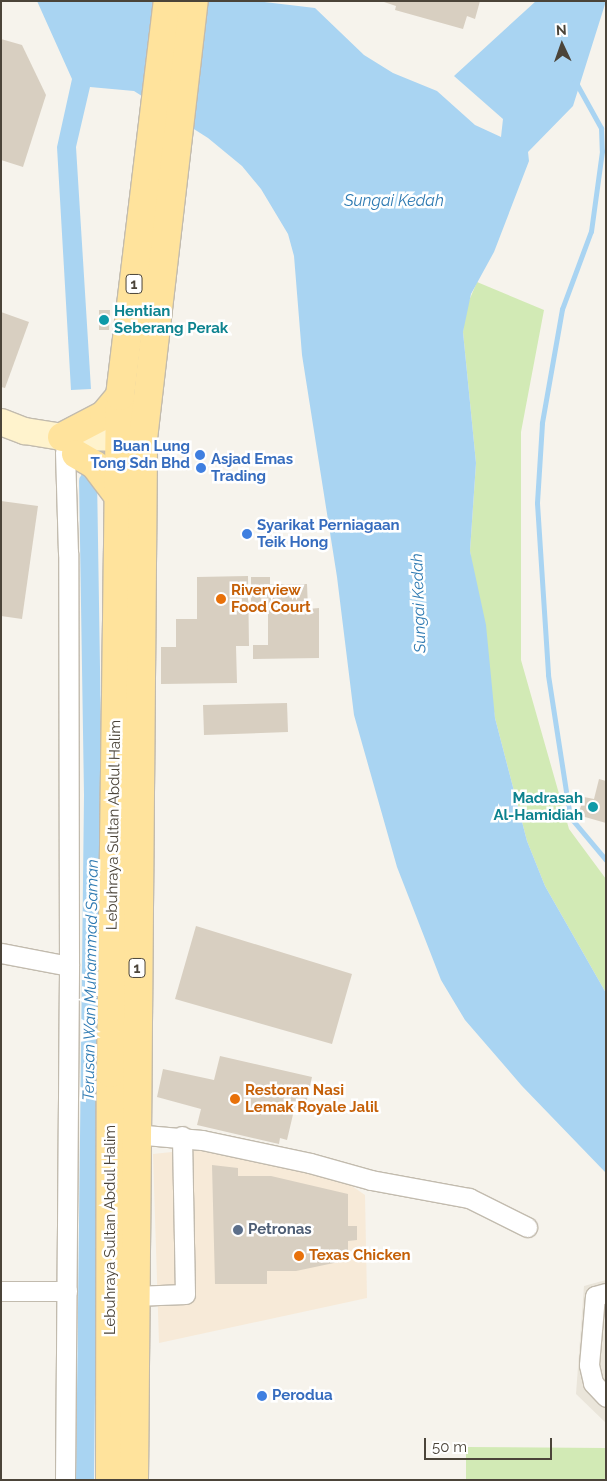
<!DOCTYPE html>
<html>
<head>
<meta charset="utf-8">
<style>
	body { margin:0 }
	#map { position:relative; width:607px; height:1481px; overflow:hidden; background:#f6f3ec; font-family:Raleway,sans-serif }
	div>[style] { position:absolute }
	.residential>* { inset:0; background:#eae5da }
	.commercial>* { inset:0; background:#f7ead8 }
	.green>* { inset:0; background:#d2eab5 }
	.water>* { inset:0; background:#a9d4f2 }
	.stream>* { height:5px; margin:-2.5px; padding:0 2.5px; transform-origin:2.5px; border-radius:2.5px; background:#a9d4f2 }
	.canal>* { height:18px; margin:-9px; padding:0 9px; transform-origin:9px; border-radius:9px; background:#a9d4f2 }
	.building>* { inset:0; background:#d8cfc1 }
	.roads { filter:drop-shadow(1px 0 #c2bbae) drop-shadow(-1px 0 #c2bbae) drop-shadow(0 1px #c2bbae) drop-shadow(0 -1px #c2bbae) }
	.street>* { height:19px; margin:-9.5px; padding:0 9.5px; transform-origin:9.5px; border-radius:9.5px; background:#fff }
	.secondary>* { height:26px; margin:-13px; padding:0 13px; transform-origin:13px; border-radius:13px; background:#fff3cd }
	.primary>* { height:28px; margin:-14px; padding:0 14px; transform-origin:14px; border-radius:14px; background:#ffe39c }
	.dots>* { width:14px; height:14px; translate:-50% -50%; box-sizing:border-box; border:2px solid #fff; border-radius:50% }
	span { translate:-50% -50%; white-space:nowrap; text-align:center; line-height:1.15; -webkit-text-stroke:5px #fff; paint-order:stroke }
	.shield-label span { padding:1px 4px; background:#fff; border:1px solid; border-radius:4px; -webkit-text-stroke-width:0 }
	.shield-label { font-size:14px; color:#4b4439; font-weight:700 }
	.culture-label { font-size:15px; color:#0d838f; font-weight:700 }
	.left { translate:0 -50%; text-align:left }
	.right { translate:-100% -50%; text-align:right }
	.shop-label { font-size:15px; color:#366cbe; font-weight:700 }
	.food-label { font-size:15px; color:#c56008; font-weight:700 }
	.street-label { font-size:15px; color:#4b4439 }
	.service-label { font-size:15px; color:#4e5e75; font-weight:700 }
	.water-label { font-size:16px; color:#2e7ab2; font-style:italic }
	.frame { position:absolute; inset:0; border:2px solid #4b4439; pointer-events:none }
	.north { position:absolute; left:537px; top:20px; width:50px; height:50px; -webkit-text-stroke:4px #fff; paint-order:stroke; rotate:357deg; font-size:14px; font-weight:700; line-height:20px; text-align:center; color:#4b4439 }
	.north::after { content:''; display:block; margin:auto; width:18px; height:22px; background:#4b4439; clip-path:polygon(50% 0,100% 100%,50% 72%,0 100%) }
	.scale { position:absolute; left:424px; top:1438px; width:128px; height:22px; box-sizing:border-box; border:2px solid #4b4439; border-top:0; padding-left:6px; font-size:15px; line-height:18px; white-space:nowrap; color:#4b4439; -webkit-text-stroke:4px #fff; paint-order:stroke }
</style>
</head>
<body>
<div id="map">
	<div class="residential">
		<i style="clip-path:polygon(606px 1280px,606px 1423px,576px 1394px,584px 1286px)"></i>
	</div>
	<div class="commercial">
		<i style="clip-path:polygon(209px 1148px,349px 1184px,365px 1195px,367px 1298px,159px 1343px,153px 1154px)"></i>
	</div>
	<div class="green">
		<i style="clip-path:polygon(477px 282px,544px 310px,521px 432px,521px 660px,569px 829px,606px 879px,606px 993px,545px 886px,527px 841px,495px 718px,470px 551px,476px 463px,463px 332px,465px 310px)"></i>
		<i style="clip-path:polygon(466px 1447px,606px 1448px,606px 1480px,466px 1480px)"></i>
	</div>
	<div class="water">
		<i style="clip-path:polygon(37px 1px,256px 1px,315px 8px,364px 55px,393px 73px,437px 91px,475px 125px,501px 137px,503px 119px,454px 76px,536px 1px,606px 1px,573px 106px,528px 152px,529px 161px,494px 252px,471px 294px,463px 332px,476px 463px,470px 551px,486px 625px,495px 718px,527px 841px,545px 886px,606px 993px,606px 1173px,522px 1086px,465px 1020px,441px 980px,397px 867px,354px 715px,337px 577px,302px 355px,294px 256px,288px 234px,261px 189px,242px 166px,208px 138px,134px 91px,90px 87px,76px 147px,91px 389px,71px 390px,57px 147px,72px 79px)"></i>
	</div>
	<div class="stream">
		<i style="left:575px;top:81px;width:54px;rotate:61deg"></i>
		<i style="left:601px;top:128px;width:23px;rotate:88deg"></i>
		<i style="left:602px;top:151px;width:81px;rotate:97.8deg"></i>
		<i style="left:591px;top:231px;width:83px;rotate:110.4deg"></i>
		<i style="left:562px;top:309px;width:116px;rotate:100deg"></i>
		<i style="left:542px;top:423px;width:80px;rotate:93.6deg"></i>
		<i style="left:537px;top:503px;width:172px;rotate:86.3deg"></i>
		<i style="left:548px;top:675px;width:144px;rotate:81.2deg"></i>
		<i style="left:570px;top:817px;width:56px;rotate:50.1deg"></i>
	</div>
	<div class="canal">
		<i style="left:85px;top:1480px;width:685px;rotate:-89.33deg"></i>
		<i style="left:93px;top:795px;width:314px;rotate:-90.9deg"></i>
	</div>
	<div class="building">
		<i style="clip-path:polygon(381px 1px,480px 1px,475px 19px,467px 16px,463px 29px,395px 10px,396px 6px)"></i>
		<i style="clip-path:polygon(1px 39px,22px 45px,46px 95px,23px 167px,1px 160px)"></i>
		<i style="clip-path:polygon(99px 310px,110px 310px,109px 330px,99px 330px)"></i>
		<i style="clip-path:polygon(1px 312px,29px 322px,5px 388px,1px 387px)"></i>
		<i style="clip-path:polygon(1px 501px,38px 506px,22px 619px,1px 616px)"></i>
		<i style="clip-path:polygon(248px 576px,249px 646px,236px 646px,237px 683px,161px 684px,161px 647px,176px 647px,176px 619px,197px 619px,197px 577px)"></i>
		<i style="clip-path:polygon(251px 577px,270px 577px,270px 584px,307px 584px,308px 609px,319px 608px,319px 658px,253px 659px,253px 645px,268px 645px,268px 612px,251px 612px)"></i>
		<i style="clip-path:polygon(287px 703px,288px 732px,204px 735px,203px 705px)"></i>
		<i style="clip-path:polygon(599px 779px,606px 781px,606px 823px,578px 815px,584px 797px,594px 799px)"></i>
		<i style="clip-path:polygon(196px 926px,352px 974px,332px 1044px,175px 999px)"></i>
		<i style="clip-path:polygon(220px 1056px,312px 1077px,305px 1108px,295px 1106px,287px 1140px,280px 1138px,279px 1144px,197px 1125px,201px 1109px,157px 1097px,163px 1069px,214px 1080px)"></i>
		<i style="clip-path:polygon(212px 1165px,238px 1168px,238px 1176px,271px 1176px,348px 1194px,348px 1226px,357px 1226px,357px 1240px,348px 1241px,348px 1260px,296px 1271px,267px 1271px,267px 1284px,215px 1284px)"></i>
	</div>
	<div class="roads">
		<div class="street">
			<i style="left:1px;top:953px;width:69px;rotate:10.8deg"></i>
			<i style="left:134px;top:1134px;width:68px;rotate:5deg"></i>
			<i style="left:202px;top:1140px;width:110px;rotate:12deg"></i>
			<i style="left:310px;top:1163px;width:63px;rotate:15.6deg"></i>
			<i style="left:371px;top:1180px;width:100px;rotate:10.4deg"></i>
			<i style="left:469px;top:1198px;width:65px;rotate:26.6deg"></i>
			<i style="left:1px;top:1291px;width:66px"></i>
			<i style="left:606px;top:1293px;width:11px;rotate:165deg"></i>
			<i style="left:595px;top:1296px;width:69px;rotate:95deg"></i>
			<i style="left:589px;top:1365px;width:18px;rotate:77deg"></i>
			<i style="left:593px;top:1383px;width:19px;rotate:47deg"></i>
			<i style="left:134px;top:1296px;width:51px;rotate:-2.2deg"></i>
			<i style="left:185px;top:1294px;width:158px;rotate:-91.1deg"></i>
			<i style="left:65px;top:1480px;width:514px;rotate:-89.55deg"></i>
			<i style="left:69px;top:966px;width:413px;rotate:-90.1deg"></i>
			<i style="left:68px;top:553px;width:101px;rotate:-91.7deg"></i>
		</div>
		<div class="secondary">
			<i style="left:1px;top:422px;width:26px;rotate:21deg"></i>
			<i style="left:25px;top:431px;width:37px;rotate:9deg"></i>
			<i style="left:62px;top:437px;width:79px;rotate:0.7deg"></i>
		</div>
		<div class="primary">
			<i style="left:62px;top:437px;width:47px;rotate:-27.6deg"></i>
			<i style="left:104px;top:415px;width:25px;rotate:-50deg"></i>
			<i style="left:76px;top:454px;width:22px;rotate:30deg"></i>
			<i style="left:95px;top:465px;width:36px;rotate:53deg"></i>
			<i style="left:110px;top:1480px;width:407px;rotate:-89.9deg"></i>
			<i style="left:111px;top:1073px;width:677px;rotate:-89.24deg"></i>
			<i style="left:120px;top:396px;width:398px;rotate:-83.1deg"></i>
			<i style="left:134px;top:1480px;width:1041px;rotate:-89.5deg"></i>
			<i style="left:143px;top:439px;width:441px;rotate:-83.4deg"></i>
		</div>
	</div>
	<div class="dots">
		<i style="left:104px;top:320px;background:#0f9aa8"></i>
		<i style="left:200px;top:455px;background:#3f7fe0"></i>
		<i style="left:201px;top:468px;background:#3f7fe0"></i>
		<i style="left:247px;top:534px;background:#3f7fe0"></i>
		<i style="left:221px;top:599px;background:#e8710a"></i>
		<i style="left:593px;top:807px;background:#0f9aa8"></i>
		<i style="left:235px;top:1099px;background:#e8710a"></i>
		<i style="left:238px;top:1230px;background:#5c6f8a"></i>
		<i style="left:299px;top:1256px;background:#e8710a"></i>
		<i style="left:262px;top:1396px;background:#3f7fe0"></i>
	</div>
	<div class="shield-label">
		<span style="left:134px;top:284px">1</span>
		<span style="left:137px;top:968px">1</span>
	</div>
	<div class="culture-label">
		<span class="left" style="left:114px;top:320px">Hentian<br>Seberang Perak</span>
		<span class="right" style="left:583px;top:807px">Madrasah<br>Al-Hamidiah</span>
	</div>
	<div class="shop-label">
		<span class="right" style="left:190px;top:455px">Buan Lung<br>Tong Sdn Bhd</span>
		<span class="left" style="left:211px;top:468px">Asjad Emas<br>Trading</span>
		<span class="left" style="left:257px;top:534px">Syarikat Perniagaan<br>Teik Hong</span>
		<span class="left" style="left:272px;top:1396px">Perodua</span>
	</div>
	<div class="food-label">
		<span class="left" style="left:231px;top:599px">Riverview<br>Food Court</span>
		<span class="left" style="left:245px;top:1099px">Restoran Nasi<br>Lemak Royale Jalil</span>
		<span class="left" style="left:309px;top:1256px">Texas Chicken</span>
	</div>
	<div class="street-label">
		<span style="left:114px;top:825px;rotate:-89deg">Lebuhraya Sultan Abdul Halim</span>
		<span style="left:111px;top:1230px;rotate:-90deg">Lebuhraya Sultan Abdul Halim</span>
	</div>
	<div class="service-label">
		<span class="left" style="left:248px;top:1230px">Petronas</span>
	</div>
	<div class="water-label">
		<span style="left:394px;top:201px">Sungai Kedah</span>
		<span style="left:419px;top:603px;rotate:-92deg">Sungai Kedah</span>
		<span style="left:91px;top:980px;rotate:-89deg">Terusan Wan Muhammad Saman</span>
	</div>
	<div class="frame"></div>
	<div class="north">N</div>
	<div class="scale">50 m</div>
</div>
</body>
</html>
